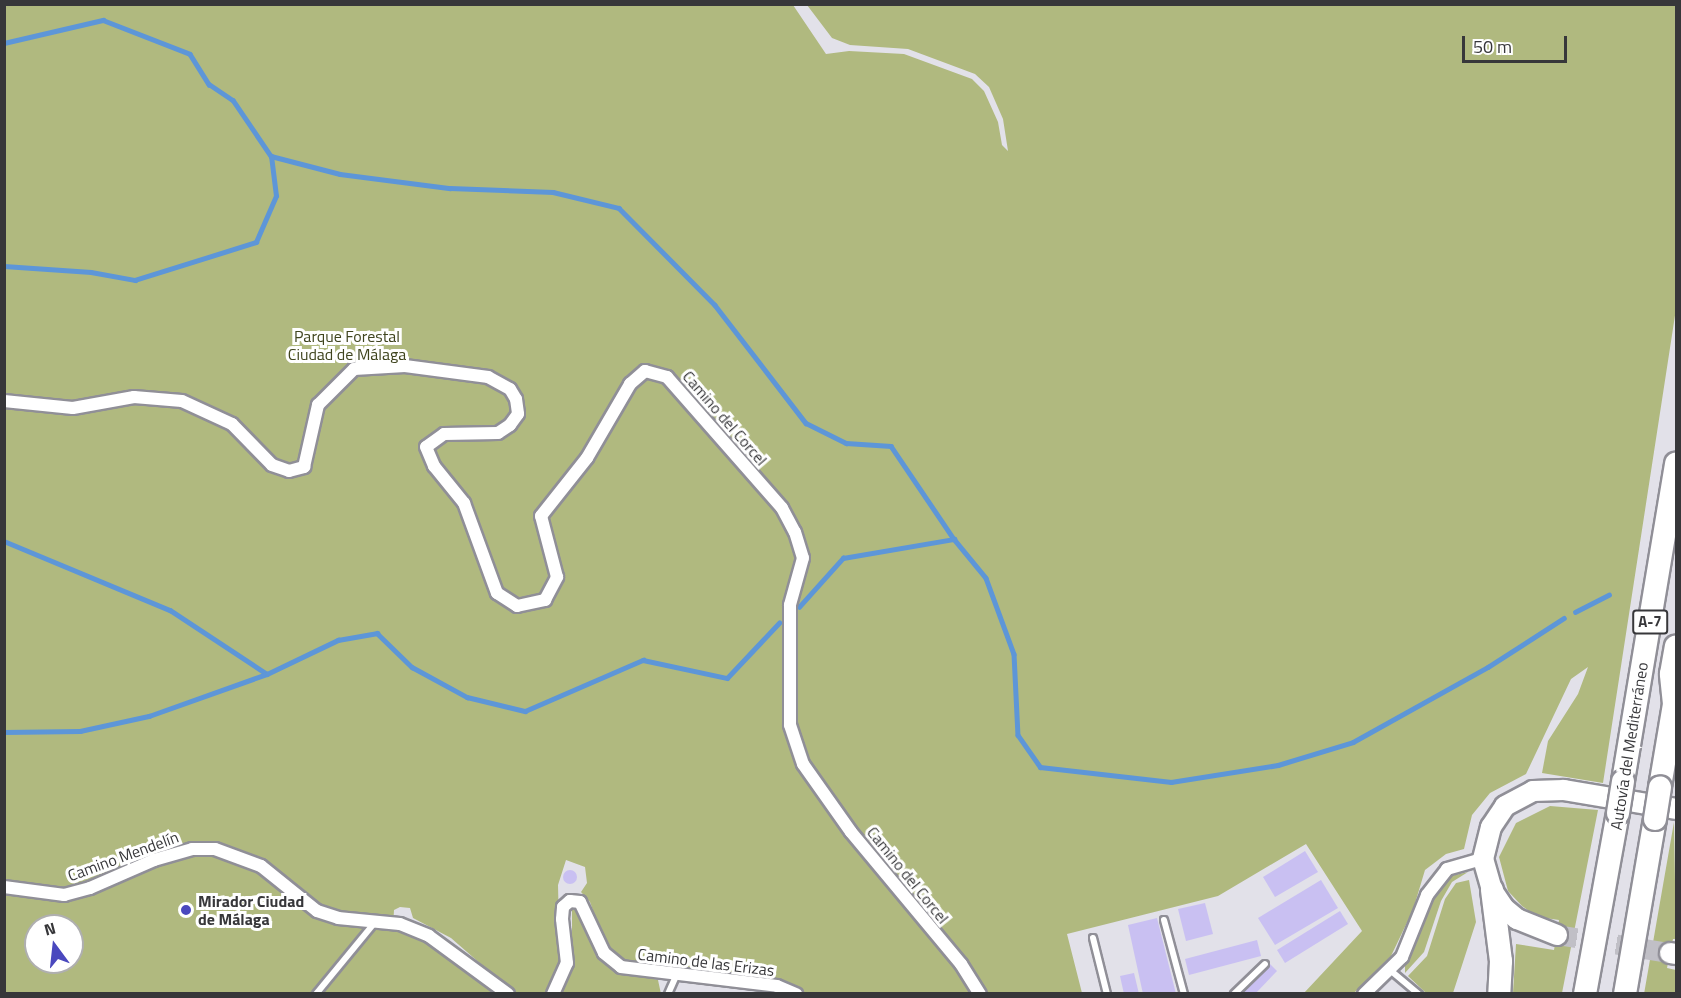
<!DOCTYPE html>
<html>
<head>
<meta charset="utf-8">
<style>
	body { margin:0 }
	#map { position:relative; width:1681px; height:998px; overflow:hidden; background:#e2e1e9; font-family:"Titillium Web",sans-serif }
	div>[style] { position:absolute }
	.green>* { inset:0; background:#b0b97f }
	.stream>* { height:4.5px; margin:-2.25px; padding:0 2.25px; transform-origin:2.25px; border-radius:2.25px; background:#5d96d8 }
	.building>* { inset:0; background:#c9c0f2 }
	.round { border-radius:50% }
	.primary-tunnel>* { height:20px; margin-top:-10px; transform-origin:0; background:repeating-linear-gradient(90deg,#c0bfc6 0 20px,transparent 0 30px) }
	.roads { filter:drop-shadow(2px 0 #908f97) drop-shadow(-2px 0 #908f97) drop-shadow(0 2px #908f97) drop-shadow(0 -2px #908f97) }
	.lane>* { height:6px; margin:-3px; padding:0 3px; transform-origin:3px; border-radius:3px; background:#fff }
	.street>* { height:12px; margin:-6px; padding:0 6px; transform-origin:6px; border-radius:6px; background:#fff }
	.primary>* { height:20px; margin:-10px; padding:0 10px; transform-origin:10px; border-radius:10px; background:#fff }
	.highway>* { height:22px; margin:-11px; padding:0 11px; transform-origin:11px; border-radius:11px; background:#fff }
	.bridges { filter:drop-shadow(2px 0 #908f97) drop-shadow(-2px 0 #908f97) drop-shadow(0 2px #908f97) drop-shadow(0 -2px #908f97) }
	.highway-bridge>* { height:22px; margin:-11px; padding:0 11px; transform-origin:11px; border-radius:11px; background:#fff }
	.dots>* { width:16px; height:16px; translate:-50% -50%; box-sizing:border-box; border:3px solid #fff; border-radius:50% }
	span { translate:-50% -50%; white-space:nowrap; text-align:center; line-height:1.15; -webkit-text-stroke:6px #fff; paint-order:stroke }
	.shield-label span { padding:2px 4px; background:#fff; border:2px solid; border-radius:4px; -webkit-text-stroke-width:0 }
	.shield-label { font-size:15px; color:#37373a; font-weight:700 }
	.park-label { font-size:16px; color:#3f441e }
	.street-label { font-size:16px; color:#37373a }
	.poi-label { font-size:16px; color:#37373a; font-weight:700 }
	.left { translate:0 -50%; text-align:left }
	.frame { position:absolute; inset:0; border:6px solid #37373a; pointer-events:none }
	.north { position:absolute; left:24px; top:914px; width:60px; height:60px; box-sizing:border-box; background:#fff; border:2px solid #afafb0; border-radius:50%; rotate:345deg; font-size:16px; font-weight:700; line-height:24px; text-align:center; color:#37373a }
	.north::after { content:''; display:block; margin:auto; width:21px; height:27px; background:#4a48be; clip-path:polygon(50% 0,100% 100%,50% 72%,0 100%) }
	.scale { position:absolute; left:1462px; top:36px; width:105px; height:27px; box-sizing:border-box; border:3px solid #37373a; border-top:0; padding-left:8px; font-size:18px; line-height:21px; white-space:nowrap; color:#37373a; -webkit-text-stroke:4px #fff; paint-order:stroke }
</style>
</head>
<body>
<div id="map">
	<div class="green">
		<i style="clip-path:polygon(evenodd,5px 5px,793px 5px,826px 54px,849px 51px,904px 54px,972px 79px,984px 91px,998px 122px,1002px 145px,1008px 151px,1003px 119px,989px 87px,975px 74px,908px 49px,850px 45px,832px 38px,807px 5px,1676px 5px,1676px 309px,1603px 783px,1542px 773px,1548px 741px,1578px 694px,1588px 667px,1571px 679px,1526px 774px,1490px 793px,1472px 815px,1464px 849px,1446px 854px,1425px 870px,1413px 910px,1391px 956px,1354px 993px,1304px 993px,1362px 931px,1306px 844px,1218px 896px,1067px 934px,1082px 993px,986px 993px,962px 958px,856px 829px,809px 760px,800px 743px,796px 721px,796px 672px,783px 670px,786px 731px,798px 767px,847px 836px,956px 969px,971px 993px,806px 993px,789px 984px,627px 963px,604px 942px,590px 902px,581px 892px,587px 883px,585px 867px,566px 860px,558px 885px,560px 967px,554px 986px,545px 993px,514px 993px,451px 938px,413px 918px,410px 908px,400px 907px,394px 910px,393px 928px,450px 953px,502px 993px,5px 994px,5px 5px,36px 926px,72px 926px,72px 962px,36px 962px,36px 926px)"></i>
		<i style="clip-path:polygon(1550px 806px,1598px 810px,1562px 993px,1513px 993px,1516px 944px,1554px 950px,1559px 920px,1538px 917px,1522px 906px,1508px 891px,1499px 857px,1516px 823px)"></i>
		<i style="clip-path:polygon(1674px 822px,1676px 939px,1673px 939px,1667px 968px,1676px 970px,1676px 993px,1644px 994px)"></i>
		<i style="clip-path:polygon(1468px 872px,1452px 882px,1441px 901px,1424px 952px,1405px 973px,1405px 960px,1437px 890px,1451px 876px)"></i>
		<i style="clip-path:polygon(1469px 880px,1476px 922px,1453px 993px,1426px 993px,1408px 976px,1427px 956px,1445px 899px,1456px 883px)"></i>
		<i style="clip-path:polygon(572px 909px,579px 911px,600px 956px,633px 974px,658px 980px,661px 994px,560px 994px,572px 961px)"></i>
	</div>
	<div class="stream">
		<i style="left:4px;top:43px;width:102px;rotate:-13.1deg"></i>
		<i style="left:103px;top:20px;width:93px;rotate:21.3deg"></i>
		<i style="left:190px;top:54px;width:36px;rotate:58deg"></i>
		<i style="left:209px;top:84px;width:29px;rotate:34deg"></i>
		<i style="left:233px;top:100px;width:68px;rotate:55.8deg"></i>
		<i style="left:271px;top:156px;width:71px;rotate:14.6deg"></i>
		<i style="left:340px;top:174px;width:111px;rotate:7.3deg"></i>
		<i style="left:450px;top:188px;width:103px;rotate:2.2deg"></i>
		<i style="left:553px;top:192px;width:68px;rotate:13.6deg"></i>
		<i style="left:619px;top:208px;width:136px;rotate:45.3deg"></i>
		<i style="left:715px;top:305px;width:149px;rotate:52.4deg"></i>
		<i style="left:806px;top:423px;width:45px;rotate:26.6deg"></i>
		<i style="left:846px;top:443px;width:45px;rotate:3.8deg"></i>
		<i style="left:891px;top:446px;width:112px;rotate:55.9deg"></i>
		<i style="left:954px;top:539px;width:50px;rotate:50.6deg"></i>
		<i style="left:986px;top:578px;width:81px;rotate:69.8deg"></i>
		<i style="left:1014px;top:654px;width:81px;rotate:87.2deg"></i>
		<i style="left:1018px;top:735px;width:39px;rotate:55deg"></i>
		<i style="left:1040px;top:767px;width:132px;rotate:6.5deg"></i>
		<i style="left:1171px;top:782px;width:108px;rotate:-9deg"></i>
		<i style="left:1278px;top:765px;width:78px;rotate:-17deg"></i>
		<i style="left:1353px;top:742px;width:154px;rotate:-29.1deg"></i>
		<i style="left:1488px;top:667px;width:90px;rotate:-32.8deg"></i>
		<i style="left:4px;top:266px;width:87px;rotate:3.9deg"></i>
		<i style="left:91px;top:272px;width:45px;rotate:10.3deg"></i>
		<i style="left:135px;top:280px;width:127px;rotate:-17.4deg"></i>
		<i style="left:256px;top:242px;width:50px;rotate:-66.5deg"></i>
		<i style="left:276px;top:196px;width:40px;rotate:-97.1deg"></i>
		<i style="left:4px;top:541px;width:180px;rotate:22.6deg"></i>
		<i style="left:170px;top:610px;width:116px;rotate:33.4deg"></i>
		<i style="left:799px;top:607px;width:66px;rotate:-48.1deg"></i>
		<i style="left:843px;top:558px;width:113px;rotate:-9.7deg"></i>
		<i style="left:1575px;top:612px;width:38px;rotate:-27deg"></i>
		<i style="left:4px;top:732px;width:76px;rotate:-0.8deg"></i>
		<i style="left:80px;top:731px;width:71px;rotate:-12.3deg"></i>
		<i style="left:149px;top:716px;width:125px;rotate:-19.6deg"></i>
		<i style="left:267px;top:674px;width:79px;rotate:-25.6deg"></i>
		<i style="left:338px;top:640px;width:40px;rotate:-10deg"></i>
		<i style="left:377px;top:633px;width:49px;rotate:44.2deg"></i>
		<i style="left:412px;top:667px;width:63px;rotate:28.6deg"></i>
		<i style="left:467px;top:697px;width:60px;rotate:13.6deg"></i>
		<i style="left:525px;top:711px;width:129px;rotate:-23.4deg"></i>
		<i style="left:643px;top:660px;width:86px;rotate:12.1deg"></i>
		<i style="left:727px;top:678px;width:76px;rotate:-46.6deg"></i>
	</div>
	<div class="building">
		<i style="clip-path:polygon(1305px 851px,1318px 872px,1275px 897px,1263px 877px)"></i>
		<i class="round" style="left:563px;top:870px;width:14px;height:14px"></i>
		<i style="clip-path:polygon(1321px 880px,1338px 908px,1275px 945px,1258px 918px)"></i>
		<i style="clip-path:polygon(1205px 903px,1213px 934px,1186px 941px,1178px 909px)"></i>
		<i style="clip-path:polygon(1340px 911px,1348px 924px,1285px 963px,1277px 950px)"></i>
		<i style="clip-path:polygon(1157px 918px,1176px 994px,1143px 994px,1128px 925px)"></i>
		<i style="clip-path:polygon(1257px 940px,1261px 956px,1189px 975px,1185px 959px)"></i>
		<i style="clip-path:polygon(1269px 963px,1277px 971px,1255px 994px,1239px 994px)"></i>
		<i style="clip-path:polygon(1134px 973px,1139px 994px,1124px 994px,1120px 976px)"></i>
	</div>
	<div class="primary-tunnel">
		<i style="left:1557px;top:935px;width:114px;rotate:9.1deg"></i>
	</div>
	<div class="roads">
		<div class="lane">
			<i style="left:1164px;top:920px;width:77px;rotate:74.9deg"></i>
			<i style="left:1093px;top:938px;width:58px;rotate:76deg"></i>
			<i style="left:1390px;top:970px;width:38px;rotate:40deg"></i>
			<i style="left:316px;top:994px;width:94px;rotate:-50.6deg"></i>
			<i style="left:668px;top:994px;width:20px;rotate:-66deg"></i>
			<i style="left:1234px;top:994px;width:43px;rotate:-44.1deg"></i>
		</div>
		<div class="street">
			<i style="left:4px;top:401px;width:69px;rotate:5.8deg"></i>
			<i style="left:73px;top:408px;width:62px;rotate:-10.2deg"></i>
			<i style="left:134px;top:397px;width:48px;rotate:4.8deg"></i>
			<i style="left:182px;top:401px;width:55px;rotate:24.7deg"></i>
			<i style="left:232px;top:424px;width:57px;rotate:45.7deg"></i>
			<i style="left:272px;top:465px;width:18px;rotate:19deg"></i>
			<i style="left:289px;top:471px;width:16px;rotate:-15deg"></i>
			<i style="left:304px;top:467px;width:64px;rotate:-77.3deg"></i>
			<i style="left:318px;top:405px;width:51px;rotate:-45deg"></i>
			<i style="left:354px;top:369px;width:51px;rotate:-3.4deg"></i>
			<i style="left:405px;top:366px;width:84px;rotate:7.5deg"></i>
			<i style="left:488px;top:377px;width:25px;rotate:29deg"></i>
			<i style="left:510px;top:389px;width:12px;rotate:59deg"></i>
			<i style="left:516px;top:399px;width:15px;rotate:82deg"></i>
			<i style="left:518px;top:414px;width:14px;rotate:126deg"></i>
			<i style="left:510px;top:425px;width:14px;rotate:146deg"></i>
			<i style="left:498px;top:433px;width:54px;rotate:178.9deg"></i>
			<i style="left:444px;top:434px;width:22px;rotate:144deg"></i>
			<i style="left:426px;top:447px;width:21px;rotate:67deg"></i>
			<i style="left:434px;top:466px;width:48px;rotate:51deg"></i>
			<i style="left:464px;top:503px;width:96px;rotate:69.9deg"></i>
			<i style="left:497px;top:593px;width:24px;rotate:33deg"></i>
			<i style="left:517px;top:606px;width:29px;rotate:-12deg"></i>
			<i style="left:545px;top:600px;width:26px;rotate:-62deg"></i>
			<i style="left:557px;top:577px;width:63px;rotate:-104.7deg"></i>
			<i style="left:541px;top:516px;width:74px;rotate:-51.6deg"></i>
			<i style="left:587px;top:458px;width:86px;rotate:-59.8deg"></i>
			<i style="left:630px;top:384px;width:20px;rotate:-41deg"></i>
			<i style="left:645px;top:371px;width:23px;rotate:15deg"></i>
			<i style="left:667px;top:377px;width:174px;rotate:48.7deg"></i>
			<i style="left:782px;top:508px;width:27px;rotate:62deg"></i>
			<i style="left:795px;top:532px;width:27px;rotate:73deg"></i>
			<i style="left:803px;top:558px;width:49px;rotate:105.5deg"></i>
			<i style="left:790px;top:605px;width:120px;rotate:90deg"></i>
			<i style="left:790px;top:725px;width:41px;rotate:71.6deg"></i>
			<i style="left:803px;top:764px;width:83px;rotate:54.8deg"></i>
			<i style="left:851px;top:832px;width:172px;rotate:50.2deg"></i>
			<i style="left:961px;top:964px;width:36px;rotate:58deg"></i>
			<i style="left:4px;top:887px;width:61px;rotate:7.6deg"></i>
			<i style="left:64px;top:895px;width:27px;rotate:-15deg"></i>
			<i style="left:90px;top:888px;width:70px;rotate:-23.6deg"></i>
			<i style="left:154px;top:860px;width:40px;rotate:-16deg"></i>
			<i style="left:192px;top:849px;width:23px"></i>
			<i style="left:215px;top:849px;width:49px;rotate:20.3deg"></i>
			<i style="left:261px;top:866px;width:72px;rotate:38.8deg"></i>
			<i style="left:317px;top:911px;width:22px;rotate:18deg"></i>
			<i style="left:338px;top:918px;width:62px;rotate:5.5deg"></i>
			<i style="left:400px;top:924px;width:31px;rotate:22deg"></i>
			<i style="left:429px;top:936px;width:98px;rotate:36.3deg"></i>
			<i style="left:553px;top:994px;width:34px;rotate:-66deg"></i>
			<i style="left:567px;top:963px;width:44px;rotate:-96.5deg"></i>
			<i style="left:562px;top:919px;width:12px;rotate:-85deg"></i>
			<i style="left:563px;top:907px;width:9px;rotate:-41deg"></i>
			<i style="left:570px;top:901px;width:10px;rotate:6deg"></i>
			<i style="left:580px;top:902px;width:56px;rotate:64.8deg"></i>
			<i style="left:604px;top:953px;width:22px;rotate:39deg"></i>
			<i style="left:621px;top:967px;width:157px;rotate:6.9deg"></i>
			<i style="left:777px;top:986px;width:21px;rotate:23deg"></i>
			<i style="left:1364px;top:994px;width:53px;rotate:-44.2deg"></i>
			<i style="left:1402px;top:957px;width:67px;rotate:-68deg"></i>
			<i style="left:1427px;top:895px;width:33px;rotate:-52deg"></i>
			<i style="left:1447px;top:869px;width:37px;rotate:-16deg"></i>
		</div>
		<div class="primary">
			<i style="left:1557px;top:935px;width:43px;rotate:-158.2deg"></i>
			<i style="left:1517px;top:919px;width:17px;rotate:-140deg"></i>
			<i style="left:1504px;top:908px;width:22px;rotate:-124deg"></i>
			<i style="left:1492px;top:890px;width:32px;rotate:-106deg"></i>
			<i style="left:1483px;top:859px;width:33px;rotate:-76deg"></i>
			<i style="left:1491px;top:827px;width:25px;rotate:-56deg"></i>
			<i style="left:1505px;top:806px;width:32px;rotate:-28deg"></i>
			<i style="left:1533px;top:791px;width:31px;rotate:-2deg"></i>
			<i style="left:1564px;top:790px;width:114px;rotate:9.6deg"></i>
			<i style="left:1670px;top:953px;width:6px;rotate:9deg"></i>
		</div>
		<div class="highway">
			<i style="left:1623px;top:781px;width:322px;rotate:-80.5deg"></i>
			<i style="left:1660px;top:787px;width:84px;rotate:-80.4deg"></i>
			<i style="left:1674px;top:704px;width:30px;rotate:-96deg"></i>
			<i style="left:1671px;top:674px;width:28px;rotate:-80deg"></i>
			<i style="left:1492px;top:890px;width:72px;rotate:82.8deg"></i>
			<i style="left:1501px;top:961px;width:33px;rotate:93deg"></i>
			<i style="left:1585px;top:994px;width:184px;rotate:-79.7deg"></i>
			<i style="left:1625px;top:994px;width:178px;rotate:-80.3deg"></i>
		</div>
	</div>
	<div class="bridges">
		<div class="highway-bridge">
			<i style="left:1618px;top:813px;width:32px;rotate:-81deg"></i>
			<i style="left:1655px;top:819px;width:32px;rotate:-81deg"></i>
		</div>
	</div>
	<div class="dots">
		<i style="left:186px;top:910px;background:#4a48be"></i>
	</div>
	<div class="shield-label">
		<span style="left:1650px;top:622px">A-7</span>
	</div>
	<div class="park-label">
		<span style="left:347px;top:345px">Parque Forestal<br>Ciudad de Málaga</span>
	</div>
	<div class="street-label">
		<span style="left:725px;top:418px;rotate:49deg">Camino del Corcel</span>
		<span style="left:1629px;top:746px;rotate:-81deg">Autovía del Mediterráneo</span>
		<span style="left:123px;top:856px;rotate:-20deg">Camino Mendelín</span>
		<span style="left:908px;top:875px;rotate:51deg">Camino del Corcel</span>
		<span style="left:706px;top:962px;rotate:7deg">Camino de las Erizas</span>
	</div>
	<div class="poi-label">
		<span class="left" style="left:198px;top:910px">Mirador Ciudad<br>de Málaga</span>
	</div>
	<div class="frame"></div>
	<div class="north">N</div>
	<div class="scale">50 m</div>
</div>
</body>
</html>
